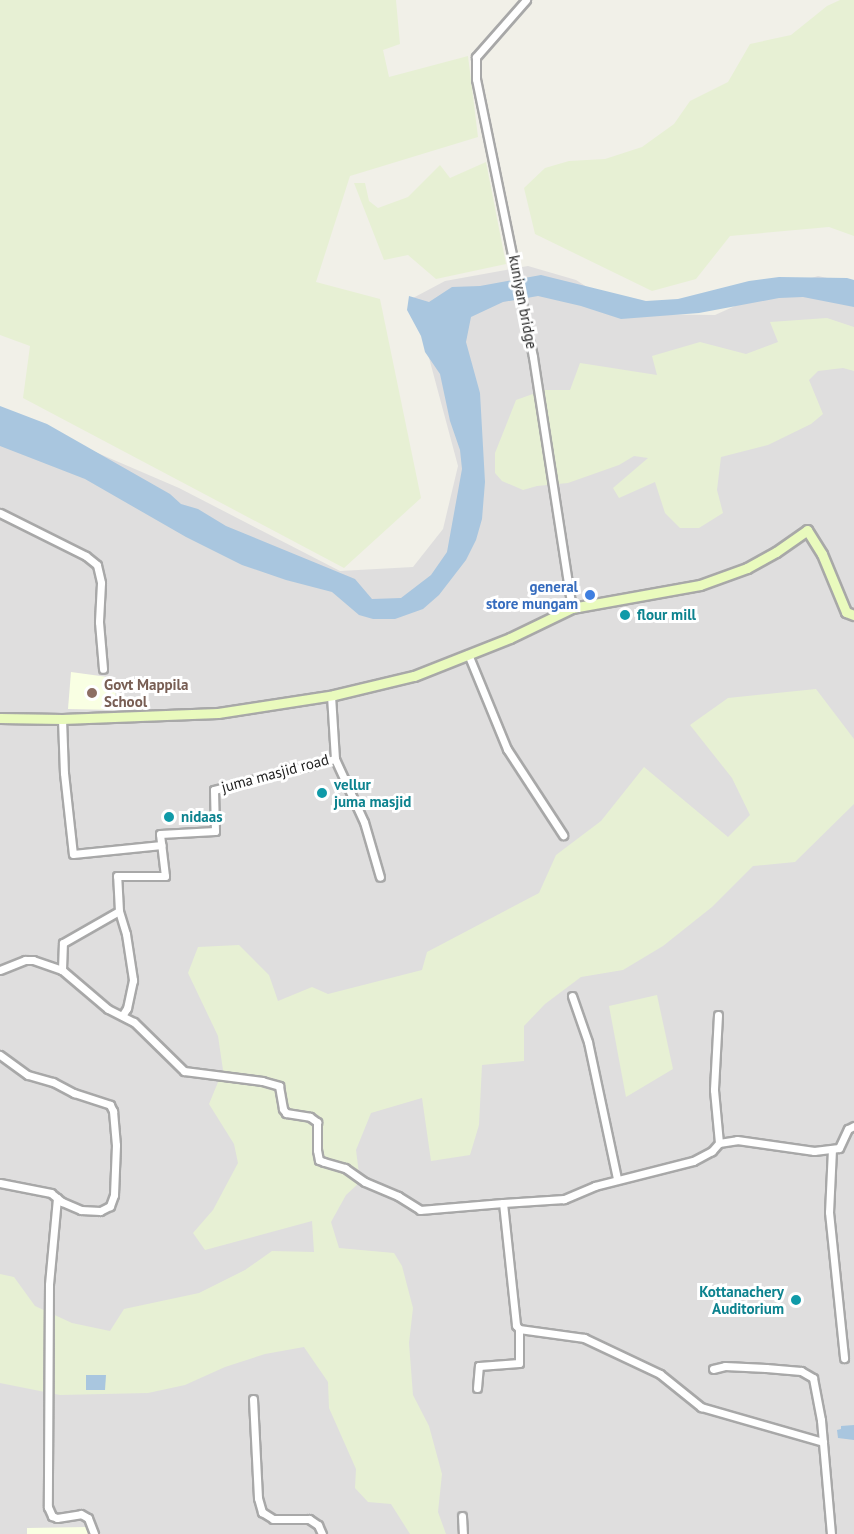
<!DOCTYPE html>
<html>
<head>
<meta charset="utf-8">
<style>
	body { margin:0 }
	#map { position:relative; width:854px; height:1534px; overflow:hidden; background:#f1f0e8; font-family:"PT Sans",sans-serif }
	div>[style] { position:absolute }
	.residential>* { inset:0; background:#dfdede }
	.education>* { inset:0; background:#f9ffe3 }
	.farmland>* { inset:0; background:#e7f0d4 }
	.water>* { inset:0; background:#a9c6df }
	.roads { filter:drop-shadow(2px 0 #a8a8a8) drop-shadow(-2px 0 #a8a8a8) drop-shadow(0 2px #a8a8a8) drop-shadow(0 -2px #a8a8a8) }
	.street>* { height:7px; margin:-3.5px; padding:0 3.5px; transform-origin:3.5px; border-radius:3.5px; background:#fff }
	.secondary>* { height:9px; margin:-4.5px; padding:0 4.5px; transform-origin:4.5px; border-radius:4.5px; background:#e9fabd }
	.dots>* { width:16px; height:16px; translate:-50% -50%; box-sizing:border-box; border:3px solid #fff; border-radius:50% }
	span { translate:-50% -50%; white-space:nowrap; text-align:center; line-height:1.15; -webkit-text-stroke:6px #fff; paint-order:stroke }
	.street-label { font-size:15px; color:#212121 }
	.shop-label { font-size:15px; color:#366cbe; font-weight:700 }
	.right { translate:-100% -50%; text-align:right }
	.culture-label { font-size:15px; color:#0d838f; font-weight:700 }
	.left { translate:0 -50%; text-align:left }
	.education-label { font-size:15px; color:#785e54; font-weight:700 }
</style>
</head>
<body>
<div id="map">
	<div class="residential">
		<i style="clip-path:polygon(528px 266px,576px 280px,629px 314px,715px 315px,766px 292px,818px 276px,854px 284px,854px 1534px,0 1534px,0 411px,179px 488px,340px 571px,413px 567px,443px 529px,458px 466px,413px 298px,445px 281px)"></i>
	</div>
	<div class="education">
		<i style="clip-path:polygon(71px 672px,115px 678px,116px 710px,68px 709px)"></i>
		<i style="clip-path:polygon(88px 1527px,88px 1534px,27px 1534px,27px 1528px)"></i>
	</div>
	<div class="farmland">
		<i style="clip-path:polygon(0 0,396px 0,400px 44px,383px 50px,389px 77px,468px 56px,478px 137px,350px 176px,316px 282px,380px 299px,421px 498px,344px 568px,23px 398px,30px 346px,0 335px)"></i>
		<i style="clip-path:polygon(840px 0,854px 0,854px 236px,829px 227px,730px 236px,696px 279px,652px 291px,535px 234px,524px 188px,545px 168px,569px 161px,605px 159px,642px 147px,674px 124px,690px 101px,728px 82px,750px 44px,791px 35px,827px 6px)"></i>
		<i style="clip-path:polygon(486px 162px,506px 264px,436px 279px,408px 255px,384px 260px,354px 183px,365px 183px,369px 201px,378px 208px,408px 197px,440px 165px,450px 178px)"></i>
		<i style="clip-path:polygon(827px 318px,854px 327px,854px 371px,843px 368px,818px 371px,809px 380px,823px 414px,811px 424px,768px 445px,721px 457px,717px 490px,723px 513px,699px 528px,680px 528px,665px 513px,655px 482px,619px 498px,613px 488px,648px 458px,634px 456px,619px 465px,568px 483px,537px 486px,523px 490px,502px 481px,495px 473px,495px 453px,516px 400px,544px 390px,570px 390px,580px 363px,657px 375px,652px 356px,700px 342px,746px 354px,778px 342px,770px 322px)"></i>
		<i style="clip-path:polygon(816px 689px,854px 739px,854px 804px,795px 862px,753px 866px,712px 907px,663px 946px,623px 970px,581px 977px,545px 1004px,524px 1026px,524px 1061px,482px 1065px,479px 1125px,470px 1155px,431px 1161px,422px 1098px,371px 1113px,356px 1150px,360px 1182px,346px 1195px,331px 1222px,339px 1248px,394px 1253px,402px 1266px,413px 1308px,409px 1343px,413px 1395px,429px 1426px,442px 1474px,438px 1512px,446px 1534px,410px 1534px,391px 1504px,368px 1502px,355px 1488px,356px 1469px,329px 1408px,328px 1382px,304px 1347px,265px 1354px,225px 1367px,185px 1385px,148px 1393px,60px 1395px,0 1383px,0 1274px,14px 1277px,35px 1306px,72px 1323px,110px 1331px,124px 1309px,199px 1293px,245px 1270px,272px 1251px,314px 1252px,312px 1221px,205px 1250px,193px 1233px,213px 1210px,238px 1163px,234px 1144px,209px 1104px,223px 1070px,218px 1036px,188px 973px,198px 947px,239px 945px,269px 975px,278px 1001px,312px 987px,328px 994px,422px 970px,427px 952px,539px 893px,556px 855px,601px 821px,644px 767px,728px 837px,750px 815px,732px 778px,690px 725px,728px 698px)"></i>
		<i style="clip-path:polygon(657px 995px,673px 1069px,626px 1097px,609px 1006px)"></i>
	</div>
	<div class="water">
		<i style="clip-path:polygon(541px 275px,646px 301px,678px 299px,749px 281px,779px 277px,847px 278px,854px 280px,854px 307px,803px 297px,779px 298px,699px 313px,621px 319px,581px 306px,538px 296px,503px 302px,471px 317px,466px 342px,480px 393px,485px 482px,482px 519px,476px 540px,466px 560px,439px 595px,423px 609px,395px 619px,373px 619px,359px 615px,332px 592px,286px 580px,242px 565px,186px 537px,85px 479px,0 446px,0 406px,47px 424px,170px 494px,181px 504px,198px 509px,226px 526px,355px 579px,372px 599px,401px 598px,431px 575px,447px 552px,462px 469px,460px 450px,450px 421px,440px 374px,425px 352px,421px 336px,407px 310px,409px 296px,429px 302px,452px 287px,480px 286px)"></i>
		<i style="clip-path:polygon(86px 1375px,106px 1375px,105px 1390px,86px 1390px)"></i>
		<i style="clip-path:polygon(854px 1425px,854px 1440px,838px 1438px,837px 1430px,841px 1429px,841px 1426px)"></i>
	</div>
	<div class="roads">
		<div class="street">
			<i style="left:526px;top:0;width:76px;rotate:131.3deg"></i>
			<i style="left:476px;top:57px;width:22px;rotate:90deg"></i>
			<i style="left:476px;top:79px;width:284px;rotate:78.4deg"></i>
			<i style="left:533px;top:357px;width:254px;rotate:81.2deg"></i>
			<i style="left:0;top:513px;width:96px;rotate:26.6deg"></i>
			<i style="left:86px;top:556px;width:14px;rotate:39deg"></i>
			<i style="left:97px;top:565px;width:18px;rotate:77deg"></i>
			<i style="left:101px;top:583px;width:39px;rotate:93deg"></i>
			<i style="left:99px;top:622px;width:47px;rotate:85.1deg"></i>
			<i style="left:468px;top:654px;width:103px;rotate:67.7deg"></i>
			<i style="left:507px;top:749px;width:103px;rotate:56.9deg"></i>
			<i style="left:62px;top:719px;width:54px;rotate:87.9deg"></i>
			<i style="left:64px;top:773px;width:81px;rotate:83.7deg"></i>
			<i style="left:73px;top:854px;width:89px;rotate:-5.8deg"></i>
			<i style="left:335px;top:759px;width:69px;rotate:65.3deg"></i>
			<i style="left:364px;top:822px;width:57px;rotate:73.8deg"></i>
			<i style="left:119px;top:911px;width:24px;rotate:73deg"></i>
			<i style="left:126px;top:934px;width:47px;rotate:81.3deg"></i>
			<i style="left:133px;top:980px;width:29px;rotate:102deg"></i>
			<i style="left:127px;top:1008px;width:9px;rotate:122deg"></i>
			<i style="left:0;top:970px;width:27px;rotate:-22deg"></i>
			<i style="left:25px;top:960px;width:8px"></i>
			<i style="left:33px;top:960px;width:31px;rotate:19deg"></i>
			<i style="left:62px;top:970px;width:27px;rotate:-88deg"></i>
			<i style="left:63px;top:943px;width:64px;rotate:-29.7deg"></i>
			<i style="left:119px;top:911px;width:35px;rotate:-93deg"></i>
			<i style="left:117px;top:876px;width:48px"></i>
			<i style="left:165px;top:876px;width:42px;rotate:-96.8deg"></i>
			<i style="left:160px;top:834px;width:55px;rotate:-3.1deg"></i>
			<i style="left:215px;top:831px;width:41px;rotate:-91.4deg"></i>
			<i style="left:214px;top:790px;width:125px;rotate:-14.4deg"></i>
			<i style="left:335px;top:759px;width:63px;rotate:-93.6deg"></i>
			<i style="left:62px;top:970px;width:60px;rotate:40.3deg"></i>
			<i style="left:108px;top:1009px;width:29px;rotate:27deg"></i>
			<i style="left:134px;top:1022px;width:70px;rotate:44.4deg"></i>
			<i style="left:184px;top:1071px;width:79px;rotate:7.3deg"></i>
			<i style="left:262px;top:1081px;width:18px;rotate:16deg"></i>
			<i style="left:279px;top:1086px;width:23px;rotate:80deg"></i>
			<i style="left:283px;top:1109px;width:5px;rotate:53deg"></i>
			<i style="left:286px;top:1113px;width:24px;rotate:9deg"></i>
			<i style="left:310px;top:1117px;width:9px;rotate:36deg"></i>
			<i style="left:317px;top:1122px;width:28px;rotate:90deg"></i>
			<i style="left:317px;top:1150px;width:10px;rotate:79deg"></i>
			<i style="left:319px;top:1160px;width:5px;rotate:22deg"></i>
			<i style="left:324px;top:1162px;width:22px;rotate:16deg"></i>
			<i style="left:345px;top:1168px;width:24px;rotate:35deg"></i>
			<i style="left:365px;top:1182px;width:36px;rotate:23deg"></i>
			<i style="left:398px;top:1196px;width:26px;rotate:32deg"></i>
			<i style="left:420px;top:1210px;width:83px;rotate:-4.8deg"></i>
			<i style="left:572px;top:996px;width:49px;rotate:70.8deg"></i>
			<i style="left:588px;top:1042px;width:140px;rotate:78deg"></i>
			<i style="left:718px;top:1015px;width:75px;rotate:93.1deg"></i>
			<i style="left:714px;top:1090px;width:53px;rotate:84.6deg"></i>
			<i style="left:719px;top:1143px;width:11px;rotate:131deg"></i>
			<i style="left:712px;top:1151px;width:21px;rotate:152deg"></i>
			<i style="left:693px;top:1161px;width:101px;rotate:165.7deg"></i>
			<i style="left:595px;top:1186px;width:34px;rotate:157deg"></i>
			<i style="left:564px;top:1199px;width:61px;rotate:176.2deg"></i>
			<i style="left:503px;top:1203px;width:123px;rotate:83.9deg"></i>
			<i style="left:516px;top:1325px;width:5px;rotate:53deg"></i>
			<i style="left:519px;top:1329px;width:66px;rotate:7.9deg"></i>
			<i style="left:584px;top:1338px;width:84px;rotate:25.3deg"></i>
			<i style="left:660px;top:1374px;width:53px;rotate:38.8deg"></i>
			<i style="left:701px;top:1407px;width:127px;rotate:16deg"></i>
			<i style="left:0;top:1055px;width:34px;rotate:36deg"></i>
			<i style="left:28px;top:1075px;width:26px;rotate:16deg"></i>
			<i style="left:53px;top:1082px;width:24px;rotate:28deg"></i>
			<i style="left:74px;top:1093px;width:38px;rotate:18deg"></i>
			<i style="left:110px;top:1105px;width:7px;rotate:63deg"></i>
			<i style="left:113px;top:1111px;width:34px;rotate:85deg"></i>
			<i style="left:116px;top:1145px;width:50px;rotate:92.3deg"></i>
			<i style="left:114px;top:1195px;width:12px;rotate:110deg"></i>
			<i style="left:110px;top:1206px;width:11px;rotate:153deg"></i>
			<i style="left:100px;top:1211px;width:19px;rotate:-177deg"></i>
			<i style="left:81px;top:1210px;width:21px;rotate:-157deg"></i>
			<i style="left:62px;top:1202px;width:14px;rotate:-141deg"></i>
			<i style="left:51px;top:1193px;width:52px;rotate:-168.9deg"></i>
			<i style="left:719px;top:1143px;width:18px;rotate:-9deg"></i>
			<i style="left:737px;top:1140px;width:78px;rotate:8.1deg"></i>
			<i style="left:814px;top:1151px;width:25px;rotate:-7deg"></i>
			<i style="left:839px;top:1148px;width:21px;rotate:-65deg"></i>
			<i style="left:848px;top:1129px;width:7px;rotate:-27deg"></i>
			<i style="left:832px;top:1149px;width:63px;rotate:92.7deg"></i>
			<i style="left:829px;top:1212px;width:147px;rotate:84.1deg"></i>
			<i style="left:57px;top:1198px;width:87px;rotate:95.3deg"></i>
			<i style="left:49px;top:1285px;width:222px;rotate:90.3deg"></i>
			<i style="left:48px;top:1507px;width:10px;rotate:66deg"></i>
			<i style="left:52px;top:1516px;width:5px;rotate:22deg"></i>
			<i style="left:57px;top:1518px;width:24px;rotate:-9deg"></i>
			<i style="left:81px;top:1514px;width:8px;rotate:30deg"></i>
			<i style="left:88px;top:1518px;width:17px;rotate:69deg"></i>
			<i style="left:713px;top:1369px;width:12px;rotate:-14deg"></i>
			<i style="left:725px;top:1366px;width:41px;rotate:2.8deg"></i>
			<i style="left:766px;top:1368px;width:35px;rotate:5deg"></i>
			<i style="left:801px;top:1371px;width:14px;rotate:30deg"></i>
			<i style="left:813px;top:1378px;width:43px;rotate:79.2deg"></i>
			<i style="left:821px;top:1420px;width:114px;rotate:85deg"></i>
			<i style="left:477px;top:1388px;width:22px;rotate:-85deg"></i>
			<i style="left:479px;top:1366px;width:40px;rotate:-4.3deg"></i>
			<i style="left:519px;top:1363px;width:34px;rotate:-90deg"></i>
			<i style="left:253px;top:1399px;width:99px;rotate:87.1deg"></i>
			<i style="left:258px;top:1498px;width:15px;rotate:74deg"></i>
			<i style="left:262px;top:1512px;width:13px;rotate:32deg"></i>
			<i style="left:273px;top:1519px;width:36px"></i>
			<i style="left:309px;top:1519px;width:11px;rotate:34deg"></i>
			<i style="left:318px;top:1525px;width:10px;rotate:66deg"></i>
			<i style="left:462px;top:1516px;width:18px;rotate:87deg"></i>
		</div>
		<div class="secondary">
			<i style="left:0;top:718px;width:62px;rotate:0.9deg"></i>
			<i style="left:62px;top:719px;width:156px;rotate:-2.2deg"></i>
			<i style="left:218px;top:713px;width:117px;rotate:-8.8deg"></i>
			<i style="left:334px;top:695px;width:82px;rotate:-13.4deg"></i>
			<i style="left:414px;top:676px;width:103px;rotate:-21.6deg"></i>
			<i style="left:510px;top:638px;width:69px;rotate:-25.8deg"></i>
			<i style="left:572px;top:608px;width:130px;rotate:-10.2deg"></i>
			<i style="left:700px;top:585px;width:50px;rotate:-19.9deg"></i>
			<i style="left:747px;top:568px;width:33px;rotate:-29deg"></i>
			<i style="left:776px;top:552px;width:38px;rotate:-35deg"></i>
			<i style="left:807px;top:530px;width:28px;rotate:58deg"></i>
			<i style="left:822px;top:554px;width:63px;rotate:67.5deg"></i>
			<i style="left:846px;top:612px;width:9px;rotate:21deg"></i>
		</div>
	</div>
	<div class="dots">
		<i style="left:590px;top:595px;background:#3f7fe0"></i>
		<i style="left:625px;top:615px;background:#0f9aa8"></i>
		<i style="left:92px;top:693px;background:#8d6e63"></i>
		<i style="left:322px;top:793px;background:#0f9aa8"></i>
		<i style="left:169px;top:817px;background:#0f9aa8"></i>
		<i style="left:796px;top:1300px;background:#0f9aa8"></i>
	</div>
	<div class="street-label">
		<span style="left:523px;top:302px;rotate:79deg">kuniyan bridge</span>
		<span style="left:275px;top:773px;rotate:-15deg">juma masjid road</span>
	</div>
	<div class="shop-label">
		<span class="right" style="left:578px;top:595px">general<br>store mungam</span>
	</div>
	<div class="culture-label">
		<span class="left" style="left:637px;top:615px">flour mill</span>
		<span class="left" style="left:334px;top:793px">vellur<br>juma masjid</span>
		<span class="left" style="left:181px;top:817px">nidaas</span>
		<span class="right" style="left:784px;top:1300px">Kottanachery<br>Auditorium</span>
	</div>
	<div class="education-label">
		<span class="left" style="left:104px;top:693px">Govt Mappila<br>School</span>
	</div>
</div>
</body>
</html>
